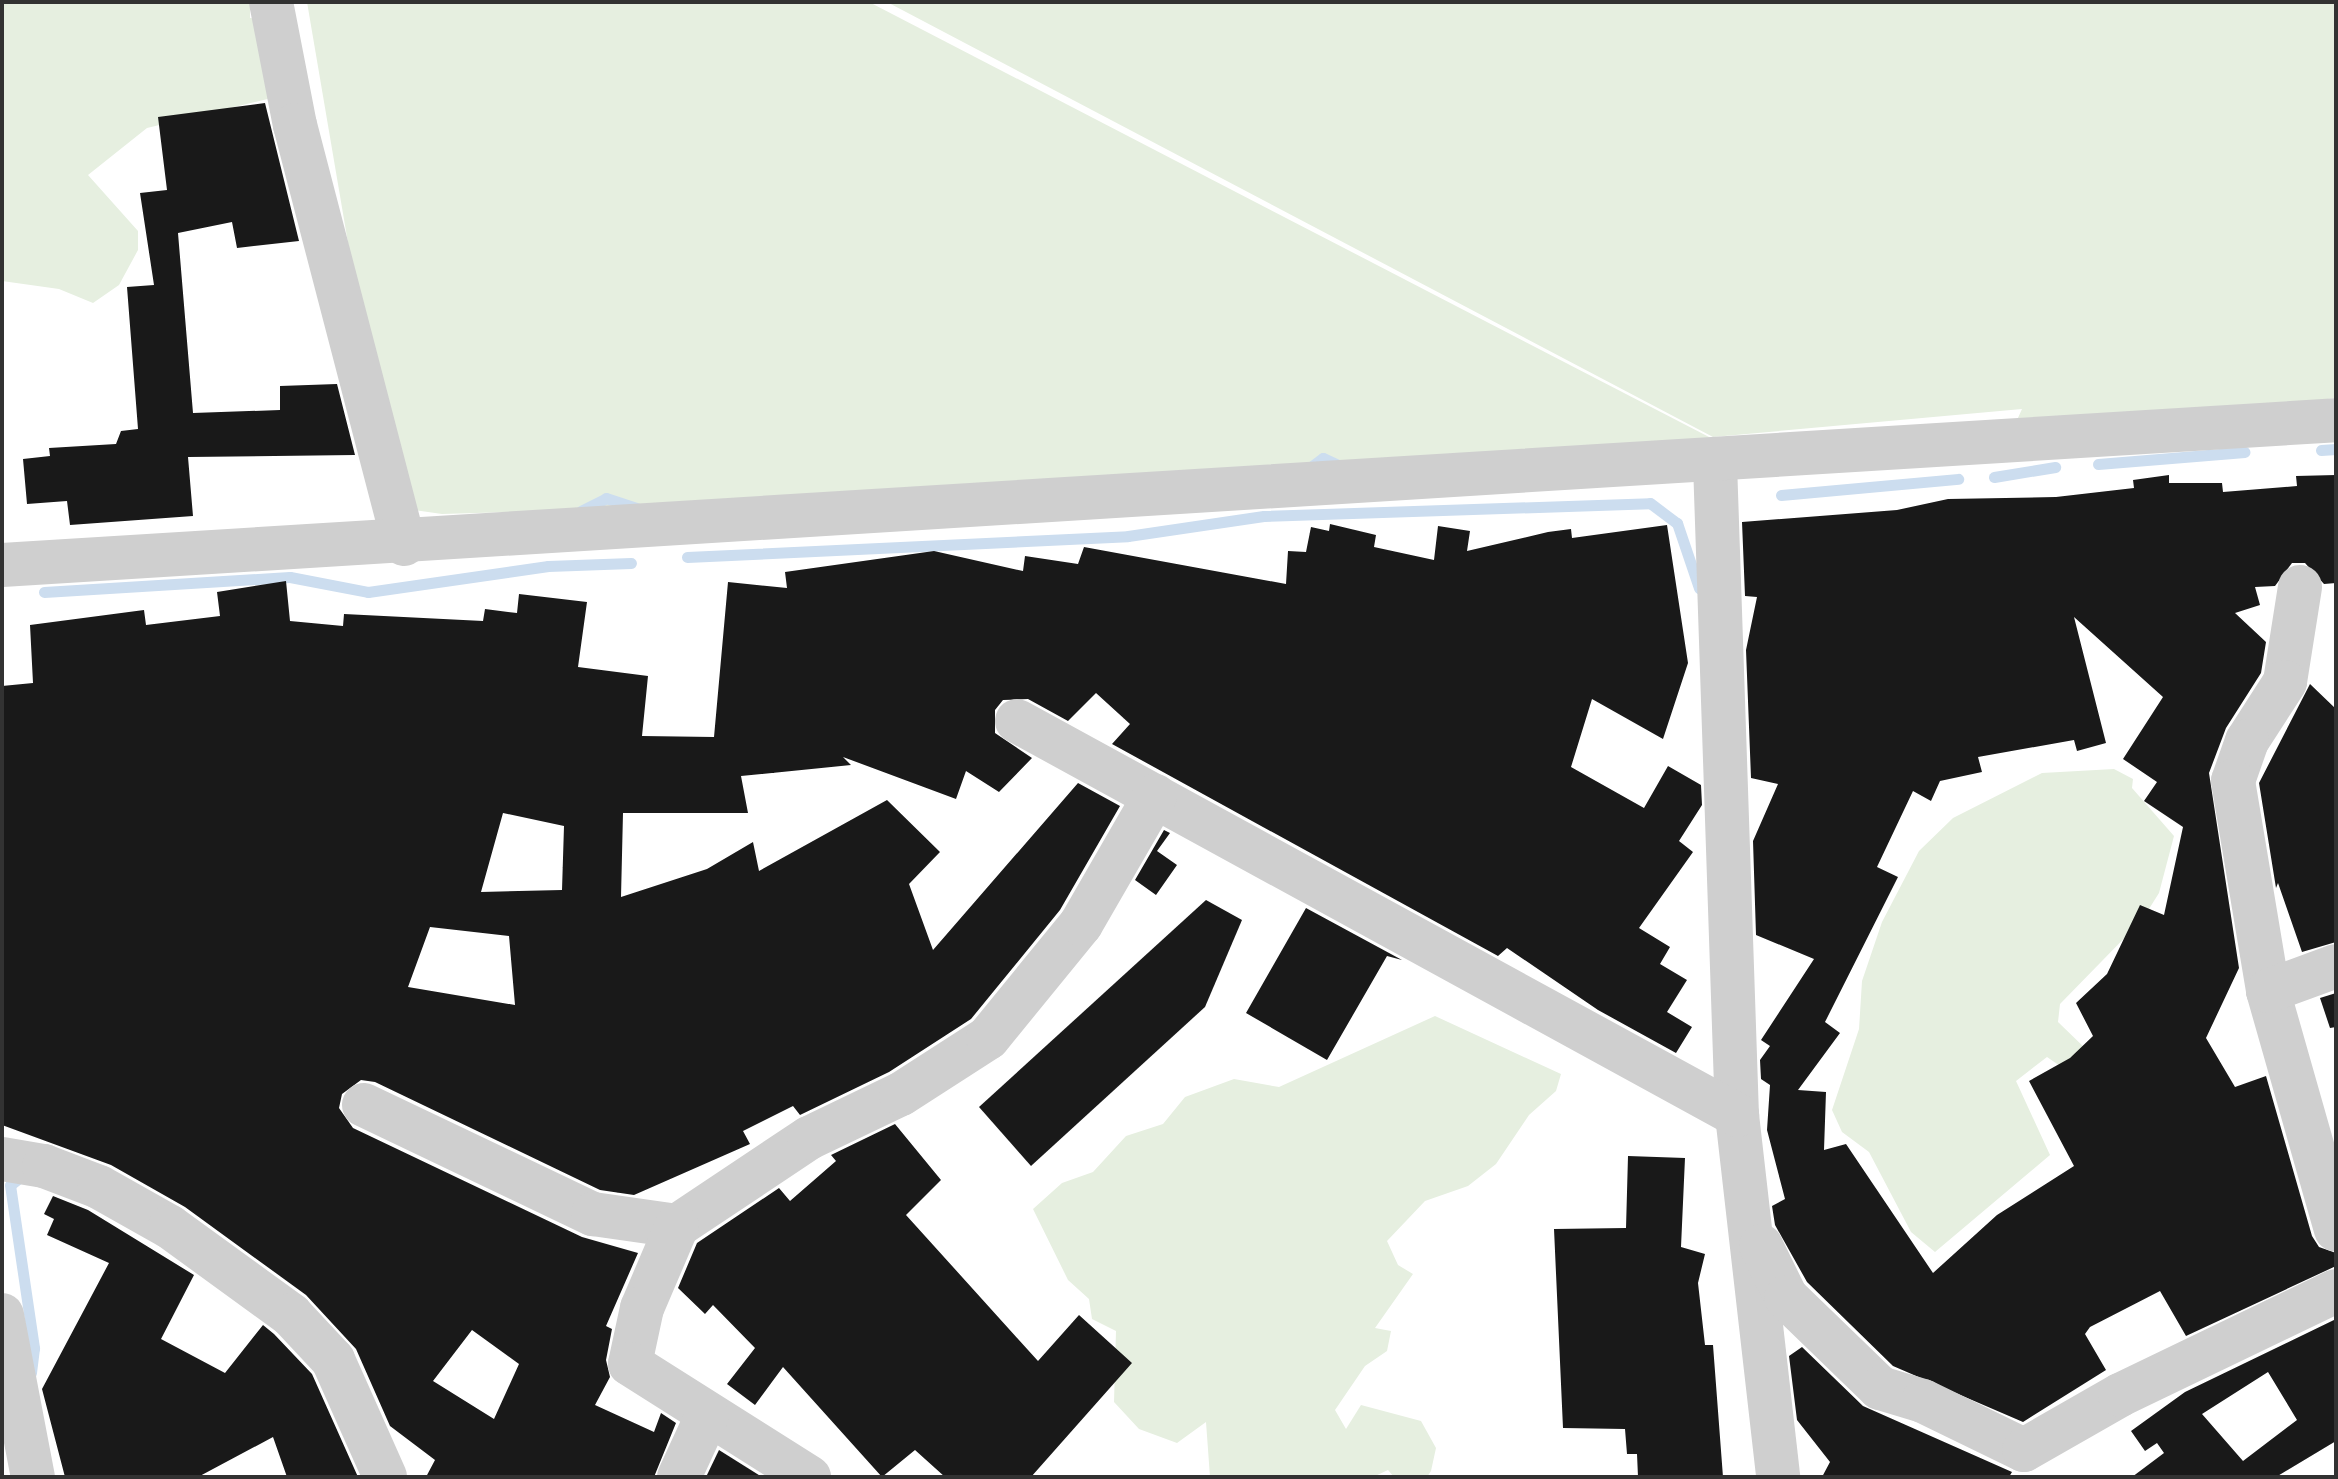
<!DOCTYPE html>
<html>
<head>
<meta charset="utf-8">
<style>
	body { margin:0 }
	#map { position:relative; width:2338px; height:1479px; overflow:hidden; background:#fff; font-family:"Asap Condensed",sans-serif }
	div>[style] { position:absolute }
	.green>* { inset:0; background:#e6efe0 }
	.stream>* { height:11px; margin:-5.5px; padding:0 5.5px; transform-origin:5.5px; border-radius:5.5px; background:#ccddef }
	.building>* { inset:0; background:#191919 }
	.minor>* { height:44px; margin:-22px; padding:0 22px; transform-origin:22px; border-radius:22px; background:#cfcfcf }
	span { translate:-50% -50%; white-space:nowrap; text-align:center; line-height:1.15; -webkit-text-stroke:8px #fff; paint-order:stroke }
	.frame { position:absolute; inset:0; border:4px solid #323232; pointer-events:none }
</style>
</head>
<body>
<div id="map">
	<div class="green">
		<i style="clip-path:polygon(2px 2px,250px 2px,250px 18px,274px 20px,272px 98px,147px 128px,88px 175px,138px 231px,138px 250px,119px 285px,93px 303px,59px 289px,2px 281px)"></i>
		<i style="clip-path:polygon(307px 2px,869px 2px,1711px 438px,513px 512px,442px 514px,393px 507px)"></i>
		<i style="clip-path:polygon(887px 2px,2336px 2px,2336px 398px,2092px 426px,2013px 429px,2022px 409px,1713px 437px)"></i>
		<i style="clip-path:polygon(2114px 769px,2133px 779px,2132px 788px,2174px 836px,2159px 893px,2142px 920px,2060px 1004px,2058px 1022px,2087px 1050px,2066px 1070px,2047px 1057px,2016px 1081px,2050px 1155px,1935px 1252px,1911px 1232px,1869px 1152px,1842px 1132px,1832px 1110px,1859px 1029px,1862px 981px,1882px 922px,1919px 851px,1953px 818px,2042px 773px)"></i>
		<i style="clip-path:polygon(1435px 1016px,1561px 1074px,1556px 1091px,1529px 1115px,1496px 1164px,1468px 1186px,1425px 1201px,1387px 1241px,1398px 1265px,1413px 1274px,1375px 1328px,1391px 1331px,1387px 1351px,1365px 1366px,1335px 1410px,1346px 1429px,1361px 1405px,1421px 1421px,1436px 1448px,1431px 1471px,1427px 1477px,1394px 1477px,1388px 1470px,1373px 1477px,1210px 1477px,1206px 1422px,1177px 1443px,1139px 1429px,1114px 1402px,1116px 1331px,1092px 1319px,1089px 1299px,1068px 1280px,1033px 1209px,1062px 1183px,1093px 1172px,1126px 1136px,1163px 1124px,1185px 1097px,1234px 1079px,1279px 1087px)"></i>
	</div>
	<div class="stream">
		<i style="left:2321px;top:450px;width:15px;rotate:-4deg"></i>
		<i style="left:2098px;top:464px;width:147px;rotate:-4.7deg"></i>
		<i style="left:1307px;top:470px;width:20px;rotate:-37deg"></i>
		<i style="left:1323px;top:458px;width:19px;rotate:25deg"></i>
		<i style="left:1994px;top:477px;width:62px;rotate:-9.3deg"></i>
		<i style="left:1781px;top:495px;width:178px;rotate:-5.2deg"></i>
		<i style="left:581px;top:511px;width:28px;rotate:-27deg"></i>
		<i style="left:606px;top:498px;width:32px;rotate:18deg"></i>
		<i style="left:687px;top:557px;width:441px;rotate:-2.7deg"></i>
		<i style="left:1128px;top:536px;width:137px;rotate:-8.4deg"></i>
		<i style="left:1264px;top:516px;width:386px;rotate:-1.9deg"></i>
		<i style="left:1650px;top:503px;width:34px;rotate:37deg"></i>
		<i style="left:1677px;top:523px;width:69px;rotate:71.3deg"></i>
		<i style="left:44px;top:592px;width:246px;rotate:-3.5deg"></i>
		<i style="left:290px;top:577px;width:79px;rotate:10.9deg"></i>
		<i style="left:368px;top:592px;width:182px;rotate:-8.2deg"></i>
		<i style="left:548px;top:566px;width:83px;rotate:-2.1deg"></i>
		<i style="left:23px;top:1175px;width:16px;rotate:142deg"></i>
		<i style="left:10px;top:1185px;width:165px;rotate:81.6deg"></i>
		<i style="left:34px;top:1348px;width:25px;rotate:97deg"></i>
	</div>
	<div class="building">
		<i style="clip-path:polygon(265px 103px,299px 241px,237px 248px,232px 222px,178px 233px,193px 413px,280px 410px,280px 386px,337px 384px,355px 455px,188px 457px,193px 516px,70px 525px,67px 501px,27px 504px,23px 459px,50px 456px,49px 448px,116px 444px,121px 431px,138px 429px,127px 287px,154px 285px,140px 193px,167px 190px,158px 117px)"></i>
		<i style="clip-path:polygon(evenodd,2169px 475px,2169px 483px,2222px 483px,2223px 492px,2297px 486px,2296px 476px,2336px 475px,2336px 583px,2324px 584px,2305px 563px,2292px 563px,2275px 586px,2255px 587px,2260px 605px,2235px 613px,2266px 642px,2261px 673px,2226px 728px,2209px 773px,2239px 968px,2206px 1038px,2235px 1087px,2266px 1076px,2312px 1236px,2319px 1247px,2336px 1253px,2336px 1266px,2186px 1336px,2160px 1291px,2090px 1327px,2085px 1334px,2106px 1370px,2023px 1422px,1893px 1366px,1807px 1282px,1775px 1225px,1772px 1206px,1785px 1199px,1767px 1130px,1770px 1085px,1761px 1079px,1760px 1060px,1770px 1046px,1761px 1040px,1814px 959px,1756px 935px,1753px 841px,1778px 784px,1751px 778px,1746px 650px,1757px 597px,1745px 596px,1742px 522px,1897px 510px,1948px 499px,2056px 497px,2134px 488px,2133px 480px,2169px 475px,2074px 617px,2163px 697px,2123px 759px,2157px 782px,2144px 801px,2183px 827px,2164px 915px,2140px 905px,2107px 974px,2076px 1003px,2093px 1036px,2070px 1058px,2029px 1081px,2074px 1166px,1997px 1215px,1933px 1273px,1846px 1144px,1824px 1150px,1826px 1092px,1798px 1090px,1840px 1033px,1825px 1022px,1898px 877px,1877px 867px,1913px 791px,1931px 801px,1940px 781px,1982px 772px,1978px 757px,2074px 740px,2077px 751px,2106px 743px,2074px 617px)"></i>
		<i style="clip-path:polygon(evenodd,1330px 524px,1376px 535px,1374px 547px,1434px 560px,1438px 526px,1470px 531px,1467px 551px,1548px 532px,1571px 529px,1572px 538px,1667px 525px,1688px 663px,1663px 739px,1592px 699px,1571px 767px,1644px 808px,1668px 766px,1701px 785px,1702px 805px,1679px 841px,1693px 852px,1639px 928px,1670px 947px,1660px 964px,1687px 980px,1667px 1012px,1692px 1027px,1676px 1053px,1598px 1010px,1507px 948px,1498px 956px,1112px 744px,1130px 724px,1096px 693px,1068px 721px,1028px 699px,1003px 700px,995px 710px,995px 733px,1032px 758px,999px 792px,966px 771px,956px 799px,843px 757px,851px 765px,741px 776px,748px 813px,623px 813px,621px 897px,707px 869px,753px 842px,759px 871px,887px 800px,940px 852px,909px 884px,933px 950px,1078px 783px,1120px 806px,1060px 910px,971px 1019px,889px 1072px,800px 1115px,793px 1106px,743px 1131px,750px 1144px,634px 1195px,600px 1190px,375px 1082px,361px 1080px,342px 1094px,339px 1108px,353px 1128px,582px 1237px,638px 1253px,606px 1326px,612px 1329px,606px 1360px,610px 1377px,595px 1405px,654px 1432px,661px 1413px,676px 1423px,654px 1477px,426px 1477px,435px 1460px,390px 1426px,356px 1349px,306px 1295px,185px 1207px,111px 1165px,2px 1125px,2px 686px,33px 683px,30px 625px,144px 610px,146px 625px,220px 616px,217px 592px,286px 581px,290px 621px,343px 626px,344px 614px,483px 621px,485px 609px,517px 613px,519px 594px,587px 602px,578px 667px,648px 676px,642px 736px,714px 737px,728px 582px,787px 588px,785px 572px,934px 551px,1023px 571px,1025px 556px,1078px 564px,1084px 547px,1286px 584px,1288px 551px,1306px 552px,1311px 527px,1329px 531px,1330px 524px,503px 813px,564px 826px,562px 890px,481px 892px,503px 813px,1330px 524px,430px 927px,509px 936px,515px 1005px,408px 987px,430px 927px,1330px 524px,472px 1330px,519px 1364px,494px 1419px,433px 1381px,472px 1330px)"></i>
		<i style="clip-path:polygon(2310px 684px,2336px 709px,2336px 942px,2302px 952px,2278px 883px,2276px 888px,2259px 783px)"></i>
		<i style="clip-path:polygon(1164px 830px,1170px 833px,1157px 851px,1177px 865px,1156px 895px,1135px 880px)"></i>
		<i style="clip-path:polygon(1206px 900px,1242px 920px,1205px 1007px,1031px 1166px,979px 1107px)"></i>
		<i style="clip-path:polygon(1306px 908px,1402px 960px,1387px 956px,1327px 1060px,1246px 1013px)"></i>
		<i style="clip-path:polygon(2336px 993px,2336px 1027px,2330px 1028px,2320px 998px)"></i>
		<i style="clip-path:polygon(895px 1124px,941px 1180px,906px 1215px,1038px 1361px,1079px 1315px,1132px 1363px,1031px 1477px,945px 1477px,915px 1450px,882px 1477px,783px 1367px,755px 1405px,727px 1384px,755px 1348px,713px 1305px,705px 1314px,678px 1288px,697px 1243px,779px 1188px,790px 1201px,836px 1161px,831px 1155px)"></i>
		<i style="clip-path:polygon(1628px 1156px,1685px 1158px,1681px 1247px,1705px 1254px,1698px 1283px,1705px 1345px,1713px 1345px,1723px 1477px,1638px 1477px,1637px 1454px,1627px 1454px,1625px 1429px,1563px 1428px,1554px 1229px,1626px 1228px)"></i>
		<i style="clip-path:polygon(53px 1196px,88px 1210px,194px 1275px,161px 1339px,225px 1373px,263px 1325px,274px 1334px,312px 1374px,358px 1477px,287px 1477px,273px 1437px,198px 1477px,65px 1477px,42px 1389px,109px 1263px,47px 1235px,54px 1219px,44px 1214px)"></i>
		<i style="clip-path:polygon(evenodd,2336px 1319px,2336px 1441px,2276px 1477px,2132px 1477px,2164px 1453px,2157px 1443px,2145px 1451px,2131px 1431px,2185px 1392px,2336px 1319px,2268px 1372px,2297px 1420px,2243px 1461px,2202px 1414px,2268px 1372px)"></i>
		<i style="clip-path:polygon(1802px 1347px,1863px 1406px,2012px 1472px,2009px 1477px,1822px 1477px,1830px 1462px,1797px 1420px,1789px 1356px)"></i>
		<i style="clip-path:polygon(719px 1450px,762px 1477px,706px 1477px)"></i>
	</div>
	<div class="minor">
		<i style="left:271px;top:2px;width:125px;rotate:79deg"></i>
		<i style="left:295px;top:125px;width:433px;rotate:75.4deg"></i>
		<i style="left:1715px;top:463px;width:652px;rotate:88.07deg"></i>
		<i style="left:1737px;top:1115px;width:364px;rotate:83.5deg"></i>
		<i style="left:2px;top:565px;width:2338px;rotate:-3.55deg"></i>
		<i style="left:2300px;top:587px;width:96px;rotate:99deg"></i>
		<i style="left:2285px;top:682px;width:70px;rotate:122.8deg"></i>
		<i style="left:2247px;top:741px;width:42px;rotate:109.3deg"></i>
		<i style="left:2233px;top:781px;width:213px;rotate:80.5deg"></i>
		<i style="left:2268px;top:991px;width:248px;rotate:74.1deg"></i>
		<i style="left:1017px;top:721px;width:821px;rotate:28.69deg"></i>
		<i style="left:2268px;top:991px;width:72px;rotate:-20.2deg"></i>
		<i style="left:364px;top:1105px;width:254px;rotate:25.5deg"></i>
		<i style="left:593px;top:1214px;width:85px;rotate:8.1deg"></i>
		<i style="left:677px;top:1226px;width:159px;rotate:-33.7deg"></i>
		<i style="left:809px;top:1138px;width:102px;rotate:-25.6deg"></i>
		<i style="left:901px;top:1094px;width:103px;rotate:-32.8deg"></i>
		<i style="left:988px;top:1038px;width:147px;rotate:-50.8deg"></i>
		<i style="left:1081px;top:924px;width:148px;rotate:-60deg"></i>
		<i style="left:2px;top:1159px;width:43px;rotate:9.5deg"></i>
		<i style="left:44px;top:1166px;width:59px;rotate:20.9deg"></i>
		<i style="left:99px;top:1187px;width:81px;rotate:29.4deg"></i>
		<i style="left:170px;top:1227px;width:150px;rotate:36deg"></i>
		<i style="left:291px;top:1315px;width:62px;rotate:47deg"></i>
		<i style="left:333px;top:1360px;width:128px;rotate:66deg"></i>
		<i style="left:677px;top:1226px;width:89px;rotate:113.1deg"></i>
		<i style="left:642px;top:1308px;width:57px;rotate:102.1deg"></i>
		<i style="left:630px;top:1364px;width:212px;rotate:32.3deg"></i>
		<i style="left:1761px;top:1246px;width:57px;rotate:63.9deg"></i>
		<i style="left:1786px;top:1297px;width:131px;rotate:44.1deg"></i>
		<i style="left:1880px;top:1388px;width:45px;rotate:16.8deg"></i>
		<i style="left:1923px;top:1401px;width:112px;rotate:25.9deg"></i>
		<i style="left:2024px;top:1450px;width:111px;rotate:-29.8deg"></i>
		<i style="left:2120px;top:1395px;width:240px;rotate:-25.7deg"></i>
		<i style="left:2px;top:1315px;width:165px;rotate:79.2deg"></i>
		<i style="left:679px;top:1477px;width:67px;rotate:-65.3deg"></i>
	</div>
	<div class="frame"></div>
</div>
</body>
</html>
